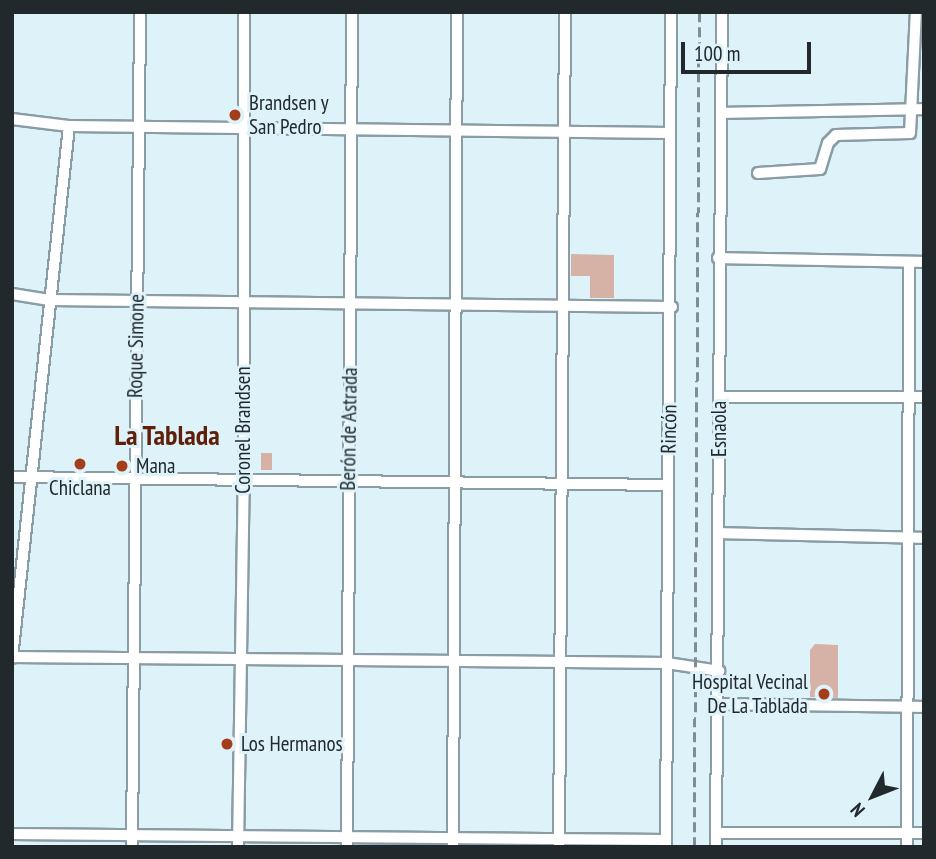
<!DOCTYPE html>
<html>
<head>
<meta charset="utf-8">
<style>
	body { margin:0 }
	#map { position:relative; width:936px; height:859px; overflow:hidden; background:#def2fa; font-family:"PT Sans Narrow",sans-serif }
	div>[style] { position:absolute }
	.building>* { inset:0; background:#d6b1a6 }
	.roads { filter:drop-shadow(2px 0 #8a9ca4) drop-shadow(-2px 0 #8a9ca4) drop-shadow(0 2px #8a9ca4) drop-shadow(0 -2px #8a9ca4) }
	.minor>* { height:10px; margin:-5px; padding:0 5px; transform-origin:5px; border-radius:5px; background:#fff }
	.rail>* { height:2.5px; margin-top:-1.25px; transform-origin:0; background:repeating-linear-gradient(90deg,#808d93 0 10px,transparent 0 15px) }
	.dots>* { width:19px; height:19px; translate:-50% -50%; box-sizing:border-box; border:4px solid #def2fa; border-radius:50% }
	span { translate:-50% -50%; white-space:nowrap; text-align:center; line-height:1.15; -webkit-text-stroke:6px #def2fa; paint-order:stroke }
	.poi-label { font-size:21px; color:#22292c }
	.left { translate:0 -50%; text-align:left }
	.right { translate:-100% -50%; text-align:right }
	.street-label { font-size:21px; color:#22292c }
	.district-label { font-size:28px; color:#601f09; font-weight:700 }
	.frame { position:absolute; inset:0; border:14px solid #22292c; pointer-events:none }
	.north { position:absolute; left:838px; top:761px; width:70px; height:70px; -webkit-text-stroke:5px #def2fa; paint-order:stroke; rotate:228deg; font-size:19px; font-weight:700; line-height:28px; text-align:center; color:#22292c }
	.north::after { content:''; display:block; margin:auto; width:24px; height:32px; background:#22292c; clip-path:polygon(50% 0,100% 100%,50% 72%,0 100%) }
	.scale { position:absolute; left:681px; top:42px; width:130px; height:32px; box-sizing:border-box; border:4px solid #22292c; border-top:0; padding-left:9px; font-size:21px; line-height:24px; white-space:nowrap; color:#22292c; -webkit-text-stroke:5px #def2fa; paint-order:stroke }
</style>
</head>
<body>
<div id="map">
	<div class="building">
		<i style="clip-path:polygon(571px 254px,614px 255px,614px 298px,590px 298px,590px 276px,571px 276px)"></i>
		<i style="clip-path:polygon(261px 453px,272px 453px,272px 470px,261px 470px)"></i>
		<i style="clip-path:polygon(815px 644px,838px 645px,838px 698px,810px 697px,810px 650px)"></i>
	</div>
	<div class="roads">
		<div class="minor">
			<i style="left:722px;top:113px;width:202px;rotate:-1.1deg"></i>
			<i style="left:12px;top:119px;width:57px;rotate:7deg"></i>
			<i style="left:69px;top:126px;width:601px;rotate:0.67deg"></i>
			<i style="left:758px;top:173px;width:62px;rotate:-3.7deg"></i>
			<i style="left:820px;top:169px;width:27px;rotate:-73deg"></i>
			<i style="left:828px;top:143px;width:11px;rotate:-45deg"></i>
			<i style="left:836px;top:135px;width:74px;rotate:-1.5deg"></i>
			<i style="left:910px;top:133px;width:121px;rotate:-87.2deg"></i>
			<i style="left:718px;top:258px;width:206px;rotate:1.1deg"></i>
			<i style="left:12px;top:294px;width:38px;rotate:9deg"></i>
			<i style="left:50px;top:300px;width:622px;rotate:0.64deg"></i>
			<i style="left:719px;top:397px;width:205px"></i>
			<i style="left:12px;top:477px;width:656px;rotate:0.7deg"></i>
			<i style="left:720px;top:533px;width:204px;rotate:1.4deg"></i>
			<i style="left:12px;top:657px;width:655px;rotate:0.52deg"></i>
			<i style="left:667px;top:663px;width:53px;rotate:8.7deg"></i>
			<i style="left:12px;top:658px;width:535px;rotate:-83.88deg"></i>
			<i style="left:719px;top:704px;width:205px;rotate:0.8deg"></i>
			<i style="left:716px;top:833px;width:208px"></i>
			<i style="left:12px;top:834px;width:654px;rotate:0.53deg"></i>
			<i style="left:132px;top:847px;width:835px;rotate:-89.45deg"></i>
			<i style="left:238px;top:847px;width:368px;rotate:-89.1deg"></i>
			<i style="left:244px;top:479px;width:467px;rotate:-90deg"></i>
			<i style="left:347px;top:847px;width:835px;rotate:-89.66deg"></i>
			<i style="left:453px;top:847px;width:835px;rotate:-89.73deg"></i>
			<i style="left:559px;top:847px;width:835px;rotate:-89.59deg"></i>
			<i style="left:666px;top:847px;width:835px;rotate:-89.66deg"></i>
			<i style="left:716px;top:847px;width:835px;rotate:-89.59deg"></i>
			<i style="left:907px;top:847px;width:584px;rotate:-89.8deg"></i>
		</div>
	</div>
	<div class="rail">
		<i style="left:694px;top:847px;width:835px;rotate:-89.66deg"></i>
	</div>
	<div class="dots">
		<i style="left:235px;top:115px;background:#a43d1a"></i>
		<i style="left:80px;top:464px;background:#a43d1a"></i>
		<i style="left:122px;top:466px;background:#a43d1a"></i>
		<i style="left:824px;top:694px;background:#a43d1a"></i>
		<i style="left:227px;top:744px;background:#a43d1a"></i>
	</div>
	<div class="poi-label">
		<span class="left" style="left:249px;top:115px">Brandsen y<br>San Pedro</span>
		<span class="left" style="left:136px;top:466px">Mana</span>
		<span style="left:80px;top:488px">Chiclana</span>
		<span class="right" style="left:808px;top:694px">Hospital Vecinal<br>De La Tablada</span>
		<span class="left" style="left:241px;top:744px">Los Hermanos</span>
	</div>
	<div class="street-label">
		<span style="left:136px;top:346px;rotate:-89deg">Roque Simone</span>
		<span style="left:349px;top:429px;rotate:-89deg">Berón de Astrada</span>
		<span style="left:669px;top:429px;rotate:-89deg">Rincón</span>
		<span style="left:719px;top:429px;rotate:-90deg">Esnaola</span>
		<span style="left:243px;top:430px;rotate:-90deg">Coronel Brandsen</span>
	</div>
	<div class="district-label">
		<span style="left:167px;top:435px">La Tablada</span>
	</div>
	<div class="frame"></div>
	<div class="north">N</div>
	<div class="scale">100 m</div>
</div>
</body>
</html>
